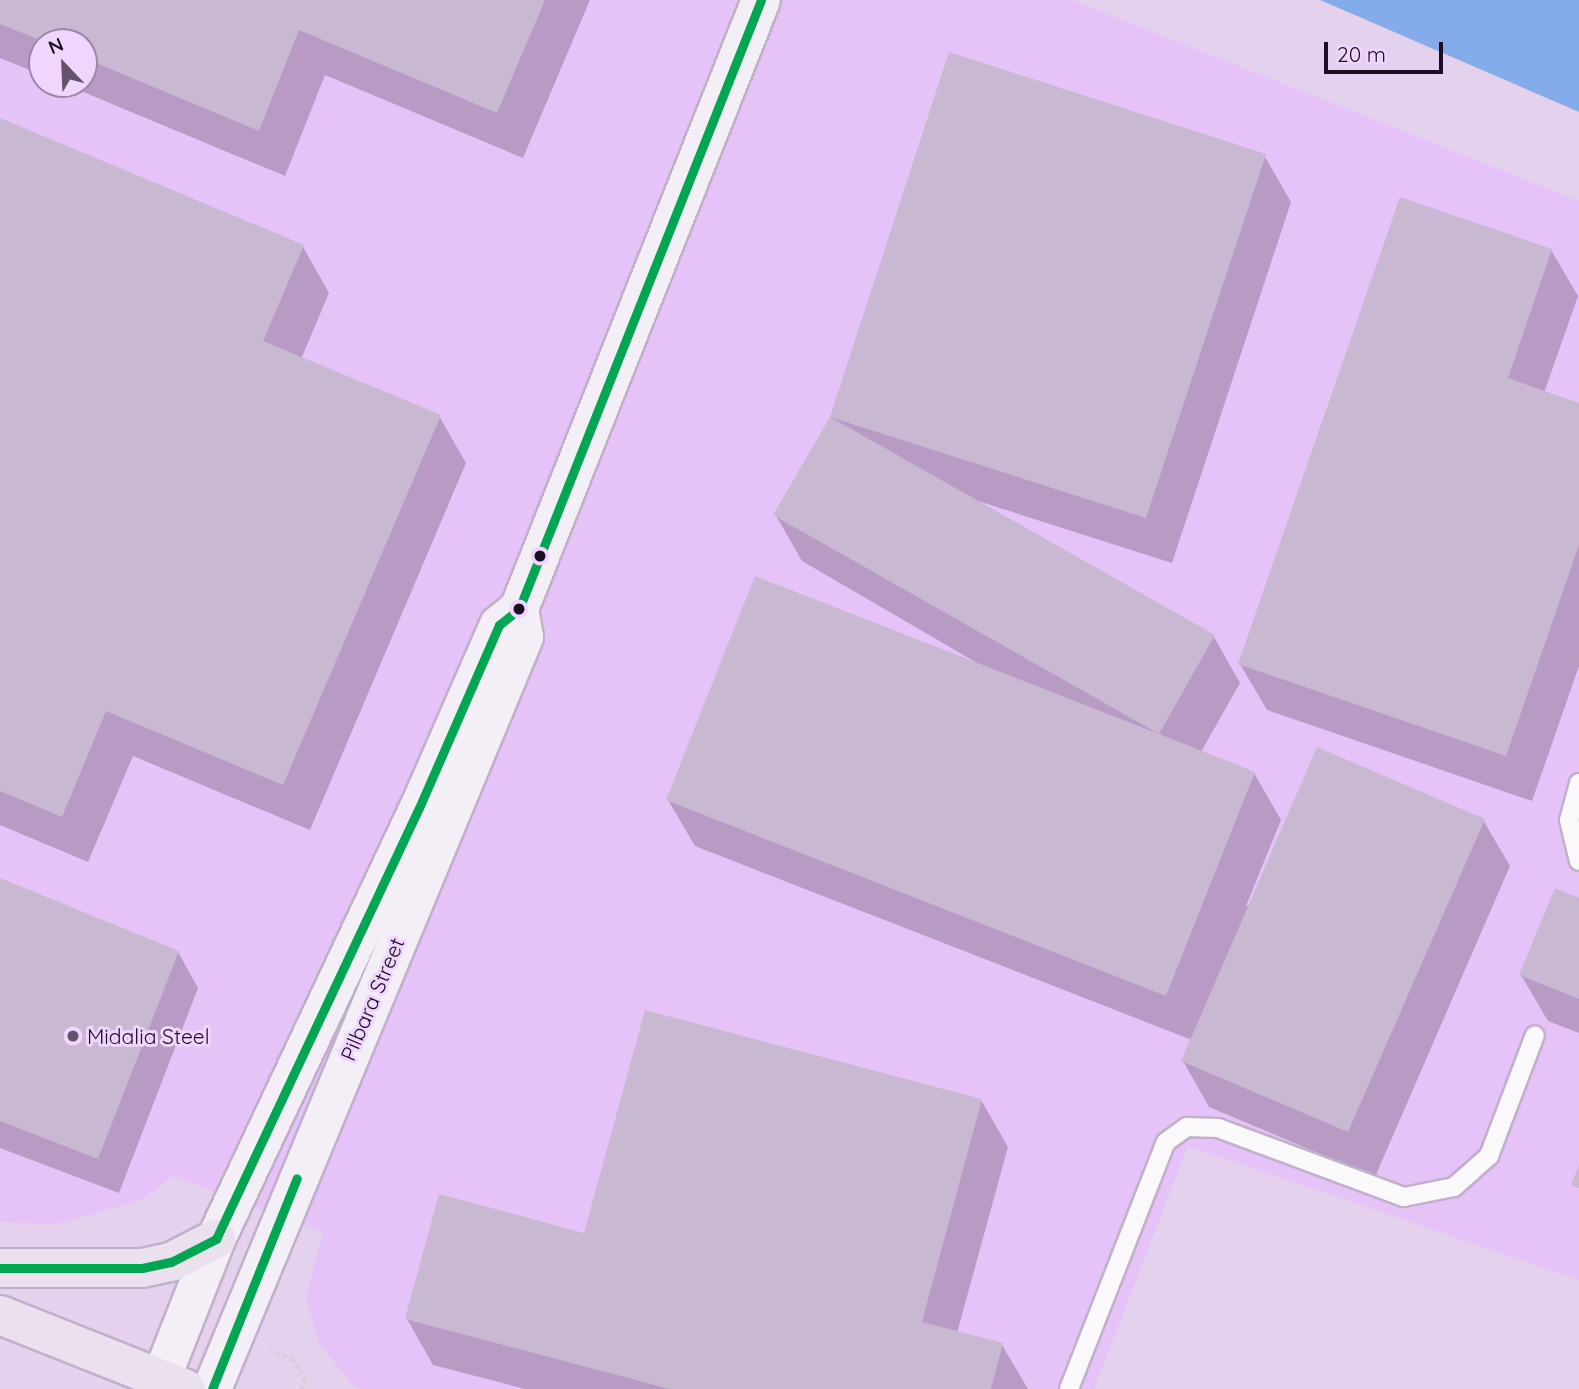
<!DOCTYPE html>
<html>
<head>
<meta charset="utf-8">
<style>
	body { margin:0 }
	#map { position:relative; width:1579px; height:1389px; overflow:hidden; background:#e4d1ee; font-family:Quicksand,sans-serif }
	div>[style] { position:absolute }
	.built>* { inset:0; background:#e5c2f7 }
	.water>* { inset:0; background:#84acea }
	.shadow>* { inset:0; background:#0003 }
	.building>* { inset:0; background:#c9b8d2 }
	.path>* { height:4.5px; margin-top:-2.25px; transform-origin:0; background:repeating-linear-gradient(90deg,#d5cfd8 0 3.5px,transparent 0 7px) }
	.roads { filter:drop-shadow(2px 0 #c1b0ca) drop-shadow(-2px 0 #c1b0ca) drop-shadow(0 2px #c1b0ca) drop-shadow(0 -2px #c1b0ca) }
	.service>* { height:18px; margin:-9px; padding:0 9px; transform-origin:9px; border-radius:9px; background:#fbf8fc }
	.secondary>* { height:38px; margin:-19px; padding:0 19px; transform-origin:19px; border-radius:19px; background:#f4eff7 }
	.trunk>* { height:38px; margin:-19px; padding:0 19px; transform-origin:19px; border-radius:19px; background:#eae0ee }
	.bus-1>* { height:9px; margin:-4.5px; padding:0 4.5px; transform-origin:4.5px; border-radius:4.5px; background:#00a651 }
	.dots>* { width:19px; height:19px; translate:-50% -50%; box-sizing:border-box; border:4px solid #f0d6fe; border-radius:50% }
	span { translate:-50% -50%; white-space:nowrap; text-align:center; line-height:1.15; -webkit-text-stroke:6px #f0d6fe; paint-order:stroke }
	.street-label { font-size:21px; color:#1d0d25 }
	.poi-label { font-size:21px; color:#1d0d25 }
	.left { translate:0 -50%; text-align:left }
	.north { position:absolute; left:28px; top:28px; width:70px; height:70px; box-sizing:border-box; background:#f0d6fe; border:2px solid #9c86a7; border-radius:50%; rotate:337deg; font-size:19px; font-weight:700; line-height:28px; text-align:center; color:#1d0d25 }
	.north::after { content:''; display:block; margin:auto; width:24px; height:32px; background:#63526b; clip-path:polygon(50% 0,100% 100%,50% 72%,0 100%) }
	.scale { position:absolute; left:1324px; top:42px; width:119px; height:32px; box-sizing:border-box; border:4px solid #1d0d25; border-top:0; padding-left:9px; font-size:21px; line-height:24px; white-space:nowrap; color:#1d0d25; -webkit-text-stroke:5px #f0d6fe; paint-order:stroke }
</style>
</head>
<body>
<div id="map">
	<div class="built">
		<i style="clip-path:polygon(evenodd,0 0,1072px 0,1579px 201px,1579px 1280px,1188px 1146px,1094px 1389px,363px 1389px,354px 1387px,319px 1343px,306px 1298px,323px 1232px,173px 1176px,143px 1199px,60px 1224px,0 1222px,0 0,42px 42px,84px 42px,84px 84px,42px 84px,42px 42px)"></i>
	</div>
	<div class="water">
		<i style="clip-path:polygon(1320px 0,1579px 0,1579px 112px)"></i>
	</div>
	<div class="shadow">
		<i style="clip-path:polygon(0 0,590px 0,523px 158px,325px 75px,285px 176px,64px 84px,84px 84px,84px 42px,42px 42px,42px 75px,0 58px)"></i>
		<i style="clip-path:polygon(0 120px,303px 247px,329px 293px,301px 359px,439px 416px,466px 463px,310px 830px,133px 756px,88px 862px,0 825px)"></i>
		<i style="clip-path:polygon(1264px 155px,1291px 202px,1172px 563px,978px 501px,1214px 637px,1240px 683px,1201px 752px,1254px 773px,1281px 820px,1246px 906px,1483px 820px,1510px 866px,1375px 1177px,1209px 1107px,1183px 1061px,1192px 1040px,695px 846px,668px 800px,984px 667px,802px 561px,775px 514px,831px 417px)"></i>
		<i style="clip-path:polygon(1551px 250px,1578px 296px,1544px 393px,1579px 405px,1579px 666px,1532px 801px,1267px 710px,1240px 664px)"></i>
		<i style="clip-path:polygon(0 880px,178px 952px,198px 988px,119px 1193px,0 1148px)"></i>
		<i style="clip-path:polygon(1579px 900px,1579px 1033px,1548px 1021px,1521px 975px)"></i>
		<i style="clip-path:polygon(981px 1100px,1008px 1147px,957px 1333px,1002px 1345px,1028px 1389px,525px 1389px,433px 1365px,407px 1319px,586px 1235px)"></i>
	</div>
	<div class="building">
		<i style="clip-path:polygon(0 0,545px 0,497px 113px,299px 30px,259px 131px,84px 58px,84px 42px,45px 42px,0 24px)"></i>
		<i style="clip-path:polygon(949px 52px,1266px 154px,1146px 518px,830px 417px,1215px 635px,1159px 734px,1255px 772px,1166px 996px,666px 800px,755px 576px,1159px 734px,773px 515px,830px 417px)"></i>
		<i style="clip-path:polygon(0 118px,304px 245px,263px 341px,441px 415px,283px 785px,106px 711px,62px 817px,0 791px)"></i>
		<i style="clip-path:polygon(1400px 197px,1552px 249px,1508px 378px,1579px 403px,1579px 545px,1506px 756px,1238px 664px)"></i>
		<i style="clip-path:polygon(1317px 747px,1485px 819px,1348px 1132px,1181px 1061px)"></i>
		<i style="clip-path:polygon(0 878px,179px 951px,98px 1159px,0 1121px)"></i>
		<i style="clip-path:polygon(1555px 888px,1579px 898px,1579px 999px,1519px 975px)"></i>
		<i style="clip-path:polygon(645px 1010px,982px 1099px,922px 1322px,1003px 1343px,991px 1389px,670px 1389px,405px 1319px,439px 1194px,584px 1233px)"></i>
		<i style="clip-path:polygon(1579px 1165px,1579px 1188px,1571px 1185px)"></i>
	</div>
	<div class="path">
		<i style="left:270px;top:1350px;width:25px;rotate:21deg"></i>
		<i style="left:293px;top:1359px;width:23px;rotate:59deg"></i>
		<i style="left:305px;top:1379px;width:10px;rotate:107deg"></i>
	</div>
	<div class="roads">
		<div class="service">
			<i style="left:1579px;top:783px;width:38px;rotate:105deg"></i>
			<i style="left:1569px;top:820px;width:42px;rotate:76.3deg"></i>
			<i style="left:1069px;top:1389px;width:265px;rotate:-68.6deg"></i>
			<i style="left:1166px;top:1142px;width:26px;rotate:-36deg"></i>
			<i style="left:1187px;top:1127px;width:31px;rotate:2deg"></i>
			<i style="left:1218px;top:1128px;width:198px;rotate:20.4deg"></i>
			<i style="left:1404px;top:1197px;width:51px;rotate:-11.3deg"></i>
			<i style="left:1454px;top:1187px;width:47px;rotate:-41.5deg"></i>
			<i style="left:1489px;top:1156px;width:129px;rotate:-69.2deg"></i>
		</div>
		<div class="secondary">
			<i style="left:157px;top:1389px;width:161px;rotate:-68.5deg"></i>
			<i style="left:216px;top:1239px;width:476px;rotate:-64.8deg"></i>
			<i style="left:419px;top:808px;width:200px;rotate:-66.4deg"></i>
			<i style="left:499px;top:625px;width:26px;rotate:-39deg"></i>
			<i style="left:519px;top:609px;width:655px;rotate:-68.33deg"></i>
			<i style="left:212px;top:1389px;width:814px;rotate:-67.47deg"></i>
			<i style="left:524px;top:637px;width:28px;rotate:-100deg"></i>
		</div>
		<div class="trunk">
			<i style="left:0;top:1268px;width:142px"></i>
			<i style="left:142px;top:1268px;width:30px;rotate:-12deg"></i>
			<i style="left:171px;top:1262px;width:51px;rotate:-27.1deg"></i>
			<i style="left:0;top:1315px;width:200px;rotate:21.7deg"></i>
		</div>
	</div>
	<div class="bus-1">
		<i style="left:0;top:1268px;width:142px"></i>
		<i style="left:142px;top:1268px;width:30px;rotate:-12deg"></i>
		<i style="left:171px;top:1262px;width:51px;rotate:-27.1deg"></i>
		<i style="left:216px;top:1239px;width:476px;rotate:-64.8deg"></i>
		<i style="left:419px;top:808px;width:200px;rotate:-66.4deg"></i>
		<i style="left:499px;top:625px;width:26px;rotate:-39deg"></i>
		<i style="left:519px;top:609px;width:655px;rotate:-68.33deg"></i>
		<i style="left:212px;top:1389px;width:227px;rotate:-68.1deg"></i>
	</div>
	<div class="dots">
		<i style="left:540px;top:556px;background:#1d0d25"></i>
		<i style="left:519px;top:609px;background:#1d0d25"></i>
		<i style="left:73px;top:1036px;background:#63526b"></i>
	</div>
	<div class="street-label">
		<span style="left:372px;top:999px;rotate:-67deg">Pilbara Street</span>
	</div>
	<div class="poi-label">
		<span class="left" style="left:87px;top:1036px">Midalia Steel</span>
	</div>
	<div class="north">N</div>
	<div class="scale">20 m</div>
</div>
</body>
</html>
